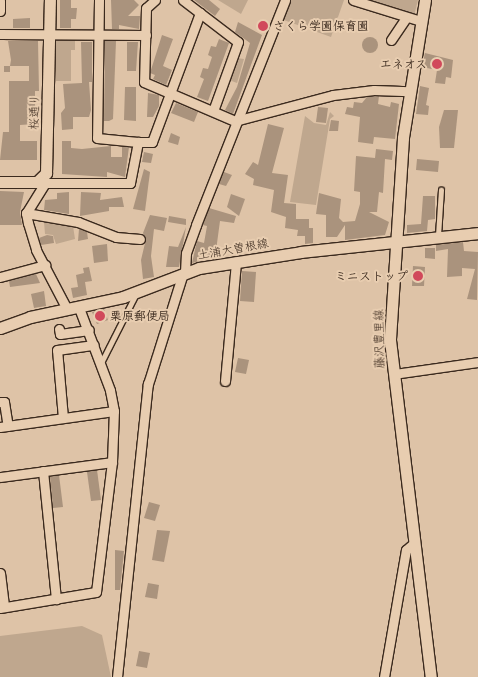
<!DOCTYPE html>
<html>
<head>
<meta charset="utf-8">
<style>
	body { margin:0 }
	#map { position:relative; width:478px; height:677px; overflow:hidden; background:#dec3a7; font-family:"Playpen Sans","Klee One",sans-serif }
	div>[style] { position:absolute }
	.green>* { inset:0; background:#bfa78e }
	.building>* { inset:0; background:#aa937d }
	.round { border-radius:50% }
	.roads { filter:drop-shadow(1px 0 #3b2a1e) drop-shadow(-1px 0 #3b2a1e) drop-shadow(0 1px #3b2a1e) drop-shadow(0 -1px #3b2a1e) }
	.lane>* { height:4.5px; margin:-2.25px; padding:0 2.25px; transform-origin:2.25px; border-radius:2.25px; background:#e8cdb0 }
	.street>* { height:9px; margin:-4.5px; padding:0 4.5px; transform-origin:4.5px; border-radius:4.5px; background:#e8cdb0 }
	.secondary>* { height:11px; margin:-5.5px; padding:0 5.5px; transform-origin:5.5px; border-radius:5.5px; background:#e8cdb0 }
	.dots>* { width:14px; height:14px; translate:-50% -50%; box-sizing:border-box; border:2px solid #e8cdb0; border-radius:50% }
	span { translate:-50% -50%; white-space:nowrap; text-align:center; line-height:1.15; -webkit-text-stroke:4px #e8cdb0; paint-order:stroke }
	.poi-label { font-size:12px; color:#3b2a1e; font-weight:700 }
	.left { translate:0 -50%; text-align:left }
	.right { translate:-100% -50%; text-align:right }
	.street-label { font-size:12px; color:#3b2a1e }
</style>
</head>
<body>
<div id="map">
	<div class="green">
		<i style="clip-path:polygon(218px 0,248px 0,241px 14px)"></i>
		<i style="clip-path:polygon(289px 0,344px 0,331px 37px,281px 19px)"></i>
		<i style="clip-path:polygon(363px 0,418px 0,414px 16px)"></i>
		<i style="clip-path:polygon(59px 38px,75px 38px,75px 50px,71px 50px,71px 81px,56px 81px,56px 41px)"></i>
		<i style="clip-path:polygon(237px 58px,244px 59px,237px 83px,229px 80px)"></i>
		<i style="clip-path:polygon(330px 112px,334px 116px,330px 119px,316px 205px,290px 202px,305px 116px,314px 123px,326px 125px)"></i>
		<i style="clip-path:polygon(44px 222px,73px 226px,75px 239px,56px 244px,53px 235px,45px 234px)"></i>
		<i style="clip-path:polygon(82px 626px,102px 635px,111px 677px,0 677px,0 636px)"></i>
	</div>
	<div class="building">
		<i style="clip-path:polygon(60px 0,71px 0,71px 8px,77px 8px,76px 19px,71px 19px,71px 28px,60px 28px)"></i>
		<i style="clip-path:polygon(111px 0,134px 0,139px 5px,128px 16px,140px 16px,139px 29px,119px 25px,119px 29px,112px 29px)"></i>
		<i style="clip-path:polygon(194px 0,209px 0,220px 9px,215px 16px)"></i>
		<i style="clip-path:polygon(30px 18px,30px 28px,13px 28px,13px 19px)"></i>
		<i style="clip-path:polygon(238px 22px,262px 35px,233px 114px,225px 110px,237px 87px,250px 43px,235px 32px)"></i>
		<i style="clip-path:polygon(162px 35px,173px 39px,163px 66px,172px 70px,166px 85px,153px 79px,155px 75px,150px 73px)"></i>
		<i class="round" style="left:362px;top:37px;width:16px;height:16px"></i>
		<i style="clip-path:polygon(219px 39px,229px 43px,208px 101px,197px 97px,204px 79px,200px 77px,203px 68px,208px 69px,212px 57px,208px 55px,211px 46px,216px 47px)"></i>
		<i style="clip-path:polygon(8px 41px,38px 41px,39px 91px,35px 91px,35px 115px,40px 120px,35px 120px,34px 124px,20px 125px,20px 141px,37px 141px,37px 160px,0 160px,3px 132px,9px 132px,9px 81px,29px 81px,29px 66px,10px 66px,10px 72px,4px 72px,4px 66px,10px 66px,11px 60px)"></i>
		<i style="clip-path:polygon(105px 41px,116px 41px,113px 119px,109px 121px,104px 121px)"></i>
		<i style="clip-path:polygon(81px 42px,92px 42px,92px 82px,89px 82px,91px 110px,89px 117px,73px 117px,73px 129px,62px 130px,61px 113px,65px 108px,63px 84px,82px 83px)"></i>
		<i style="clip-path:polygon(127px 42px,138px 42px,136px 71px,127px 71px)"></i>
		<i style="clip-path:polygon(425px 53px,453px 60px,451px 78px,446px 77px,445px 84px,435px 83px,437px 70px,422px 67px)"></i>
		<i style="clip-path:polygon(420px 86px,429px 88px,426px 105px,429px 106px,428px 115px,416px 114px)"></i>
		<i style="clip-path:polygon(125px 87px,136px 87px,136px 121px,124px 120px)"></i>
		<i style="clip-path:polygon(148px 93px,159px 95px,159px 106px,153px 117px,147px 117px)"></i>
		<i style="clip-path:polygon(374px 96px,379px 96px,378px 104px,390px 107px,391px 102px,399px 104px,395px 139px,374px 137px,373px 144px,358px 142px,360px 117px,345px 114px,347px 107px,353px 108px,354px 102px,362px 103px,367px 97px)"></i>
		<i style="clip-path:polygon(176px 103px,198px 112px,194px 122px,171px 113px)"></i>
		<i style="clip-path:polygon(318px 107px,328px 108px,326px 123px,316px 122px)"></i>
		<i style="clip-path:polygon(444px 110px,458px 110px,454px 148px,440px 148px,439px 127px)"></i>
		<i style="clip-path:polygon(331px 120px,339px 121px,338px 131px,329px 131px)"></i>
		<i style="clip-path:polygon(268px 124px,284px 128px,272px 173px,288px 175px,284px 203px,296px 204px,296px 219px,309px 219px,309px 228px,313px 228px,313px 243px,305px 244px,305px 236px,297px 236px,298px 230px,285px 228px,286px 217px,271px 212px,274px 190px,253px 185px,254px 179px,245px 174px,253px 162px,258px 165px)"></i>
		<i style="clip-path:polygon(171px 133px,180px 137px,178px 145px,168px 142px)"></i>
		<i style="clip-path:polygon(62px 141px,71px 141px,71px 148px,82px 149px,111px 146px,111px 157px,122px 157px,122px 147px,129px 147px,125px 177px,107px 172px,107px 177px,62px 174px)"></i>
		<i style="clip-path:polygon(376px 149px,393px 151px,392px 160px,385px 159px,383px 193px,379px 192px,377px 212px,369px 212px,389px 222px,385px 235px,345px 240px,345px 225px,337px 237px,326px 237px,326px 215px,316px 214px,319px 193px,341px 199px,339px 218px,343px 222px,355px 221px,360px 204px,360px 192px,354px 191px,356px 156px,375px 158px)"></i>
		<i style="clip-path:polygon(144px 152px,153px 154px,151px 163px,142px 162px)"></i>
		<i style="clip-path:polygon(417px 159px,439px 161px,438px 172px,416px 170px)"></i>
		<i style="clip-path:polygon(144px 169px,150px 172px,145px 211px,133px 209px)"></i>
		<i style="clip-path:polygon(224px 172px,232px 175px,226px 186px,219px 184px)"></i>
		<i style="clip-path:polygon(0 191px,24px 192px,20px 212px,22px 225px,0 225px)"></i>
		<i style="clip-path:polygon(69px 192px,69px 214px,44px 210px,45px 200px,57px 199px,57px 193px)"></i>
		<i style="clip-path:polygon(81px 192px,101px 193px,100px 200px,122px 197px,124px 207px,109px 207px,109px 211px,80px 216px)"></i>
		<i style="clip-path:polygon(231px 194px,245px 199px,239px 216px,227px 207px)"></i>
		<i style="clip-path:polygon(423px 196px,435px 196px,435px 219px,428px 220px,427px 231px,407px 233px,407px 225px,421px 224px)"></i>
		<i style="clip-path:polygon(209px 208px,236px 216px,234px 223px,220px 221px,215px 258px,203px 257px,203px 260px,192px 263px,197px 241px,204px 243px,207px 226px,203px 225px)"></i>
		<i style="clip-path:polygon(150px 215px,167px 218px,164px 231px,154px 229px,151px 256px,154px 277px,143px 279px,141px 260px,146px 239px,143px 233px)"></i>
		<i style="clip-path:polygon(169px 216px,186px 219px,186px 225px,168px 222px)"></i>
		<i style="clip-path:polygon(186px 227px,179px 267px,166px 267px,169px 246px,178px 247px)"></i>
		<i style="clip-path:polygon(79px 229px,87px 232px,88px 239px,78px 241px)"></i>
		<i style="clip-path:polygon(47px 235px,53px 236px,54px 243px,41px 245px,39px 238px)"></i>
		<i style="clip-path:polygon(463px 242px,464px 251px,478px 252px,477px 300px,467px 299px,475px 269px,462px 268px,462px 276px,447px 277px,448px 249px,436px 251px,436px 245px)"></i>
		<i style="clip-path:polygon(107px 244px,108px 261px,94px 263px,92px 246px)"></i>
		<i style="clip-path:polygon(425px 248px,435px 248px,435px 259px,425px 258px)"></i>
		<i style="clip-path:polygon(413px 266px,425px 267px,424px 286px,412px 286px)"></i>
		<i style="clip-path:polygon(89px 267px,92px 281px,85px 282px,87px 295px,73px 298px,71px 288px,78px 287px,76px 275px,84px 273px,83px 268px)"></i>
		<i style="clip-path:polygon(242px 271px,256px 272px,254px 302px,240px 301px)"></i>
		<i style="clip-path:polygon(36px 274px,40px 283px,10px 287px,9px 281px)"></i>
		<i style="clip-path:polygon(44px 291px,46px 306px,34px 308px,31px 294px)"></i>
		<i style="clip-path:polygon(104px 309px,108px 320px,97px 324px,92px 312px)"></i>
		<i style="clip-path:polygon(238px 358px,249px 360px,246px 374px,235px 372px)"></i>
		<i style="clip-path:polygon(97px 470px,101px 500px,91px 501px,87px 472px)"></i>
		<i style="clip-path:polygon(59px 475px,63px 507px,53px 508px,50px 477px)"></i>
		<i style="clip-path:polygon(149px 502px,160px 505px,155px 521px,144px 518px)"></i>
		<i style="clip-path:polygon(157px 530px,170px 531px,164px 562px,152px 560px)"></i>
		<i style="clip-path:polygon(115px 550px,124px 551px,120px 590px,115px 590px)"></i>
		<i style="clip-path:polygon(148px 583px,159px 585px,157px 599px,145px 597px)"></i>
		<i style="clip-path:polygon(139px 651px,150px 653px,147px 668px,136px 666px)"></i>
	</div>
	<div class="roads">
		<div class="lane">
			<i style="left:438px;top:236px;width:46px;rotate:-86.3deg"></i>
			<i style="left:101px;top:363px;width:77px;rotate:-63.1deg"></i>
		</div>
		<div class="street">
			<i style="left:99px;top:0;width:138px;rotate:90.8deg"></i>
			<i style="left:97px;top:138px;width:41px;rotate:5.6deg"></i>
			<i style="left:155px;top:0;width:12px;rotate:138deg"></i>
			<i style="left:146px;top:8px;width:74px;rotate:91.5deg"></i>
			<i style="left:144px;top:82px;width:99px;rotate:23.2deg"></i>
			<i style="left:235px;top:121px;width:101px;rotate:-14.9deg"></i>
			<i style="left:333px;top:95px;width:41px;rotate:-7deg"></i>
			<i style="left:374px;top:90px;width:35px;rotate:2deg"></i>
			<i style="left:183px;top:0;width:69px;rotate:37.4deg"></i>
			<i style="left:238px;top:42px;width:73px;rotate:109.9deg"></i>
			<i style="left:353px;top:0;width:71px;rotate:17.2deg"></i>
			<i style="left:0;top:11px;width:11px;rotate:-90deg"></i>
			<i style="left:0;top:34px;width:146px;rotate:0.4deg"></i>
			<i style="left:391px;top:40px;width:27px;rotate:-56deg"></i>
			<i style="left:42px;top:180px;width:4px;rotate:45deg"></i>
			<i style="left:45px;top:183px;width:85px"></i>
			<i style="left:130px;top:183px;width:42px;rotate:-79deg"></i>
			<i style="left:138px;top:142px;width:14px"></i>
			<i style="left:152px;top:142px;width:138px;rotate:-69.6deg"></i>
			<i style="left:45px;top:183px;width:36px;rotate:122deg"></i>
			<i style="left:26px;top:213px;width:10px;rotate:79deg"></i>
			<i style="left:28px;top:223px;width:28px;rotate:73deg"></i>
			<i style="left:36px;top:250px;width:67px;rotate:62.3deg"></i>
			<i style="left:26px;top:213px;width:53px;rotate:9.8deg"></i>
			<i style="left:78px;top:222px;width:41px;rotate:21.5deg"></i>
			<i style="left:116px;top:237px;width:24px;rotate:5deg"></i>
			<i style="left:185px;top:272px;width:19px;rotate:-87deg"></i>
			<i style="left:186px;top:253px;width:30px;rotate:-70deg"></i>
			<i style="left:196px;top:225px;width:242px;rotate:-68.4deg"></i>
			<i style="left:0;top:277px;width:47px;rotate:-14.9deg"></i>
			<i style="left:59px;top:329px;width:5px;rotate:79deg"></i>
			<i style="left:60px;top:334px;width:29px;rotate:-8deg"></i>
			<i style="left:394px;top:374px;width:85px;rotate:-8.1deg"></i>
			<i style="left:225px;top:381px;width:120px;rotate:-84.7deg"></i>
			<i style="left:0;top:402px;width:4px"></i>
			<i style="left:4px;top:402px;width:24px;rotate:81deg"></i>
			<i style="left:63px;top:418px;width:68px;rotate:-95deg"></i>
			<i style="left:57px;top:350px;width:37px;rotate:-8deg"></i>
			<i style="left:0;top:427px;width:115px;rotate:-8deg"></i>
			<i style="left:43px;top:471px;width:129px;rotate:84.2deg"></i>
			<i style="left:0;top:477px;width:113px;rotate:-7.6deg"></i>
			<i style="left:0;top:573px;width:34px;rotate:83deg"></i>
			<i style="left:0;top:608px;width:97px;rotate:-9.5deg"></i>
			<i style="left:96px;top:592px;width:131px;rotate:-83deg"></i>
			<i style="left:112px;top:462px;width:51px;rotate:-87.8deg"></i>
			<i style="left:114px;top:411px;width:21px;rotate:-101deg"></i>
			<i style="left:110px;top:390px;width:88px;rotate:-110.7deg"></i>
			<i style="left:117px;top:677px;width:295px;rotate:-84deg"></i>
			<i style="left:148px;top:384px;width:116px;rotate:-72.5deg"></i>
			<i style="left:384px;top:677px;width:129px;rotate:-80.2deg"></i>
			<i style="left:406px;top:550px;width:9px;rotate:-41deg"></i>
		</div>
		<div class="secondary">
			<i style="left:425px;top:0;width:140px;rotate:99.1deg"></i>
			<i style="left:403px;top:138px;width:202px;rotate:93.7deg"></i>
			<i style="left:390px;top:340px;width:339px;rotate:83.1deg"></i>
			<i style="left:0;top:182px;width:37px"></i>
			<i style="left:37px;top:182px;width:13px;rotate:-45deg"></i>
			<i style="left:46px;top:173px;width:173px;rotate:-88.7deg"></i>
			<i style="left:0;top:328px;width:32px;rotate:-20deg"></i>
			<i style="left:30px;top:317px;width:95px;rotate:-12.1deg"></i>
			<i style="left:123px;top:297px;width:81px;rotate:-20.9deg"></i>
			<i style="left:199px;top:268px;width:103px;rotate:-8.9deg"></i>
			<i style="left:301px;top:252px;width:178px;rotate:-6.1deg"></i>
		</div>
	</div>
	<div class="dots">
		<i style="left:263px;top:26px;background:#d1495b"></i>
		<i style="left:437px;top:64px;background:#d1495b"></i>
		<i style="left:418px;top:276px;background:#d1495b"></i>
		<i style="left:100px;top:316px;background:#d1495b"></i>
	</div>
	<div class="poi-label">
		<span class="left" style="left:273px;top:26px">さくら学園保育園</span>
		<span class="right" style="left:427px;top:64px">エネオス</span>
		<span class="right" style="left:408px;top:276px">ミニストップ</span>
		<span class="left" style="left:110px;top:316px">栗原郵便局</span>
	</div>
	<div class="street-label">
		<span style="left:34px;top:112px;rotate:-89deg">桜通り</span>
		<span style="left:233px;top:249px;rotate:-10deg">土浦大曽根線</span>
		<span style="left:379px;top:339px;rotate:-91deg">藤沢豊里線</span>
	</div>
</div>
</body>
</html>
